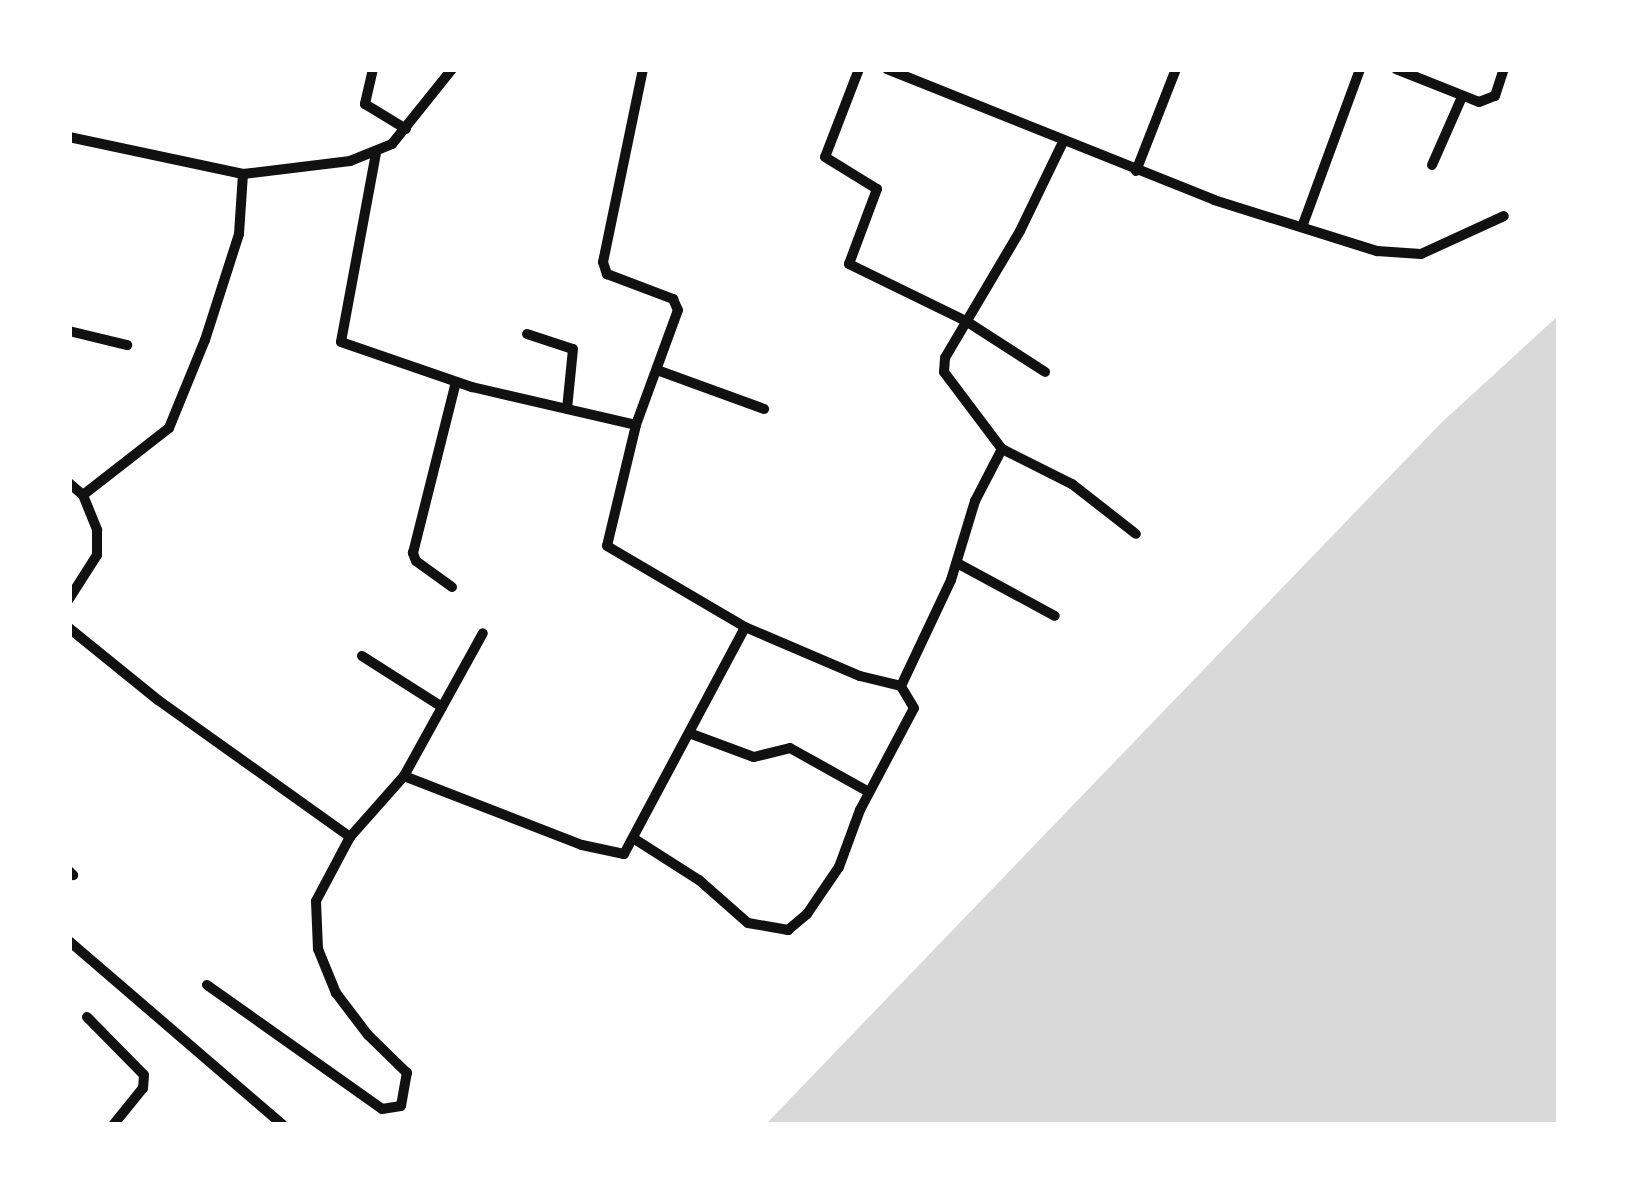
<!DOCTYPE html>
<html>
<head>
<meta charset="utf-8">
<style>
	body { margin:0 }
	#map { position:relative; width:1628px; height:1194px; overflow:hidden; background:#fff; font-family:"Playfair Display",serif }
	div>[style] { position:absolute }
	.water>* { inset:0; background:#d9d9d9 }
	.minor>* { height:10px; margin:-5px; padding:0 5px; transform-origin:5px; border-radius:5px; background:#111 }
	span { translate:-50% -50%; white-space:nowrap; text-align:center; line-height:1.15; -webkit-text-stroke:9px #fff; paint-order:stroke }
	.frame { position:absolute; inset:0; border:72px solid #fff; pointer-events:none }
</style>
</head>
<body>
<div id="map">
	<div class="water">
		<i style="clip-path:polygon(1559px 315px,1559px 1125px,765px 1125px,1441px 423px)"></i>
	</div>
	<div class="minor">
		<i style="left:373px;top:69px;width:36px;rotate:103deg"></i>
		<i style="left:365px;top:104px;width:48px;rotate:31.4deg"></i>
		<i style="left:643px;top:69px;width:197px;rotate:101.7deg"></i>
		<i style="left:603px;top:262px;width:13px;rotate:72deg"></i>
		<i style="left:607px;top:274px;width:71px;rotate:20.7deg"></i>
		<i style="left:673px;top:299px;width:12px;rotate:66deg"></i>
		<i style="left:678px;top:310px;width:122px;rotate:110.1deg"></i>
		<i style="left:636px;top:425px;width:124px;rotate:103.5deg"></i>
		<i style="left:607px;top:546px;width:160px;rotate:30.4deg"></i>
		<i style="left:745px;top:627px;width:125px;rotate:23.1deg"></i>
		<i style="left:860px;top:676px;width:42px;rotate:13.7deg"></i>
		<i style="left:901px;top:686px;width:117px;rotate:-64.7deg"></i>
		<i style="left:951px;top:580px;width:83px;rotate:-73.1deg"></i>
		<i style="left:975px;top:501px;width:59px;rotate:-62.6deg"></i>
		<i style="left:859px;top:69px;width:94px;rotate:111.1deg"></i>
		<i style="left:825px;top:157px;width:61px;rotate:31.6deg"></i>
		<i style="left:877px;top:189px;width:80px;rotate:110.5deg"></i>
		<i style="left:849px;top:264px;width:130px;rotate:26deg"></i>
		<i style="left:966px;top:321px;width:94px;rotate:32.8deg"></i>
		<i style="left:887px;top:69px;width:352px;rotate:21.8deg"></i>
		<i style="left:1214px;top:200px;width:171px;rotate:17.4deg"></i>
		<i style="left:1377px;top:251px;width:44px;rotate:3.9deg"></i>
		<i style="left:1421px;top:254px;width:91px;rotate:-24.6deg"></i>
		<i style="left:1396px;top:69px;width:89px;rotate:21.7deg"></i>
		<i style="left:1479px;top:102px;width:17px;rotate:-21deg"></i>
		<i style="left:1495px;top:96px;width:28px;rotate:-72deg"></i>
		<i style="left:69px;top:137px;width:178px;rotate:12deg"></i>
		<i style="left:243px;top:174px;width:108px;rotate:-6.9deg"></i>
		<i style="left:350px;top:161px;width:45px;rotate:-22deg"></i>
		<i style="left:392px;top:144px;width:96px;rotate:-51.3deg"></i>
		<i style="left:1063px;top:142px;width:99px;rotate:115.8deg"></i>
		<i style="left:1020px;top:231px;width:147px;rotate:120.6deg"></i>
		<i style="left:945px;top:358px;width:14px;rotate:94deg"></i>
		<i style="left:944px;top:372px;width:96px;rotate:53deg"></i>
		<i style="left:1002px;top:449px;width:78px;rotate:26.6deg"></i>
		<i style="left:1072px;top:484px;width:81px;rotate:38deg"></i>
		<i style="left:376px;top:153px;width:192px;rotate:100.5deg"></i>
		<i style="left:341px;top:342px;width:139px;rotate:19deg"></i>
		<i style="left:472px;top:387px;width:168px;rotate:13deg"></i>
		<i style="left:1432px;top:165px;width:74px;rotate:-66.2deg"></i>
		<i style="left:1136px;top:171px;width:110px;rotate:-68.6deg"></i>
		<i style="left:1302px;top:227px;width:168px;rotate:-69.8deg"></i>
		<i style="left:69px;top:331px;width:60px;rotate:13.6deg"></i>
		<i style="left:527px;top:334px;width:48px;rotate:18.1deg"></i>
		<i style="left:573px;top:349px;width:60px;rotate:95.7deg"></i>
		<i style="left:657px;top:370px;width:114px;rotate:20deg"></i>
		<i style="left:69px;top:483px;width:18px;rotate:41deg"></i>
		<i style="left:83px;top:495px;width:38px;rotate:68deg"></i>
		<i style="left:97px;top:530px;width:25px;rotate:90deg"></i>
		<i style="left:97px;top:555px;width:52px;rotate:122.5deg"></i>
		<i style="left:83px;top:495px;width:109px;rotate:-37.9deg"></i>
		<i style="left:169px;top:428px;width:95px;rotate:-67.8deg"></i>
		<i style="left:205px;top:340px;width:111px;rotate:-72.2deg"></i>
		<i style="left:239px;top:234px;width:60px;rotate:-86.2deg"></i>
		<i style="left:957px;top:563px;width:111px;rotate:28.4deg"></i>
		<i style="left:452px;top:587px;width:44px;rotate:-144.2deg"></i>
		<i style="left:416px;top:561px;width:9px;rotate:-111deg"></i>
		<i style="left:413px;top:553px;width:176px;rotate:-75.9deg"></i>
		<i style="left:69px;top:628px;width:114px;rotate:39deg"></i>
		<i style="left:158px;top:700px;width:236px;rotate:35.5deg"></i>
		<i style="left:362px;top:656px;width:95px;rotate:32.5deg"></i>
		<i style="left:689px;top:733px;width:69px;rotate:20.3deg"></i>
		<i style="left:754px;top:757px;width:37px;rotate:-14deg"></i>
		<i style="left:790px;top:748px;width:90px;rotate:29.1deg"></i>
		<i style="left:404px;top:776px;width:191px;rotate:21.2deg"></i>
		<i style="left:582px;top:845px;width:43px;rotate:12.1deg"></i>
		<i style="left:624px;top:854px;width:257px;rotate:-61.9deg"></i>
		<i style="left:633px;top:838px;width:78px;rotate:32.5deg"></i>
		<i style="left:699px;top:880px;width:65px;rotate:41.3deg"></i>
		<i style="left:748px;top:923px;width:41px;rotate:9.9deg"></i>
		<i style="left:788px;top:930px;width:25px;rotate:-40deg"></i>
		<i style="left:807px;top:914px;width:57px;rotate:-55.8deg"></i>
		<i style="left:839px;top:867px;width:61px;rotate:-69.8deg"></i>
		<i style="left:860px;top:810px;width:115px;rotate:-62.1deg"></i>
		<i style="left:914px;top:708px;width:26px;rotate:-121deg"></i>
		<i style="left:69px;top:871px;width:6px;rotate:45deg"></i>
		<i style="left:69px;top:941px;width:282px;rotate:40.7deg"></i>
		<i style="left:207px;top:985px;width:214px;rotate:35.3deg"></i>
		<i style="left:382px;top:1109px;width:19px;rotate:-9deg"></i>
		<i style="left:401px;top:1106px;width:34px;rotate:-80deg"></i>
		<i style="left:407px;top:1073px;width:54px;rotate:-135.7deg"></i>
		<i style="left:368px;top:1035px;width:53px;rotate:-127.3deg"></i>
		<i style="left:336px;top:993px;width:48px;rotate:-112.2deg"></i>
		<i style="left:318px;top:949px;width:48px;rotate:-92.4deg"></i>
		<i style="left:316px;top:901px;width:72px;rotate:-62deg"></i>
		<i style="left:350px;top:837px;width:81px;rotate:-48.5deg"></i>
		<i style="left:404px;top:776px;width:163px;rotate:-61.1deg"></i>
		<i style="left:87px;top:1017px;width:81px;rotate:45.5deg"></i>
		<i style="left:144px;top:1075px;width:13px;rotate:94deg"></i>
		<i style="left:143px;top:1088px;width:48px;rotate:129deg"></i>
	</div>
	<div class="frame"></div>
</div>
</body>
</html>
